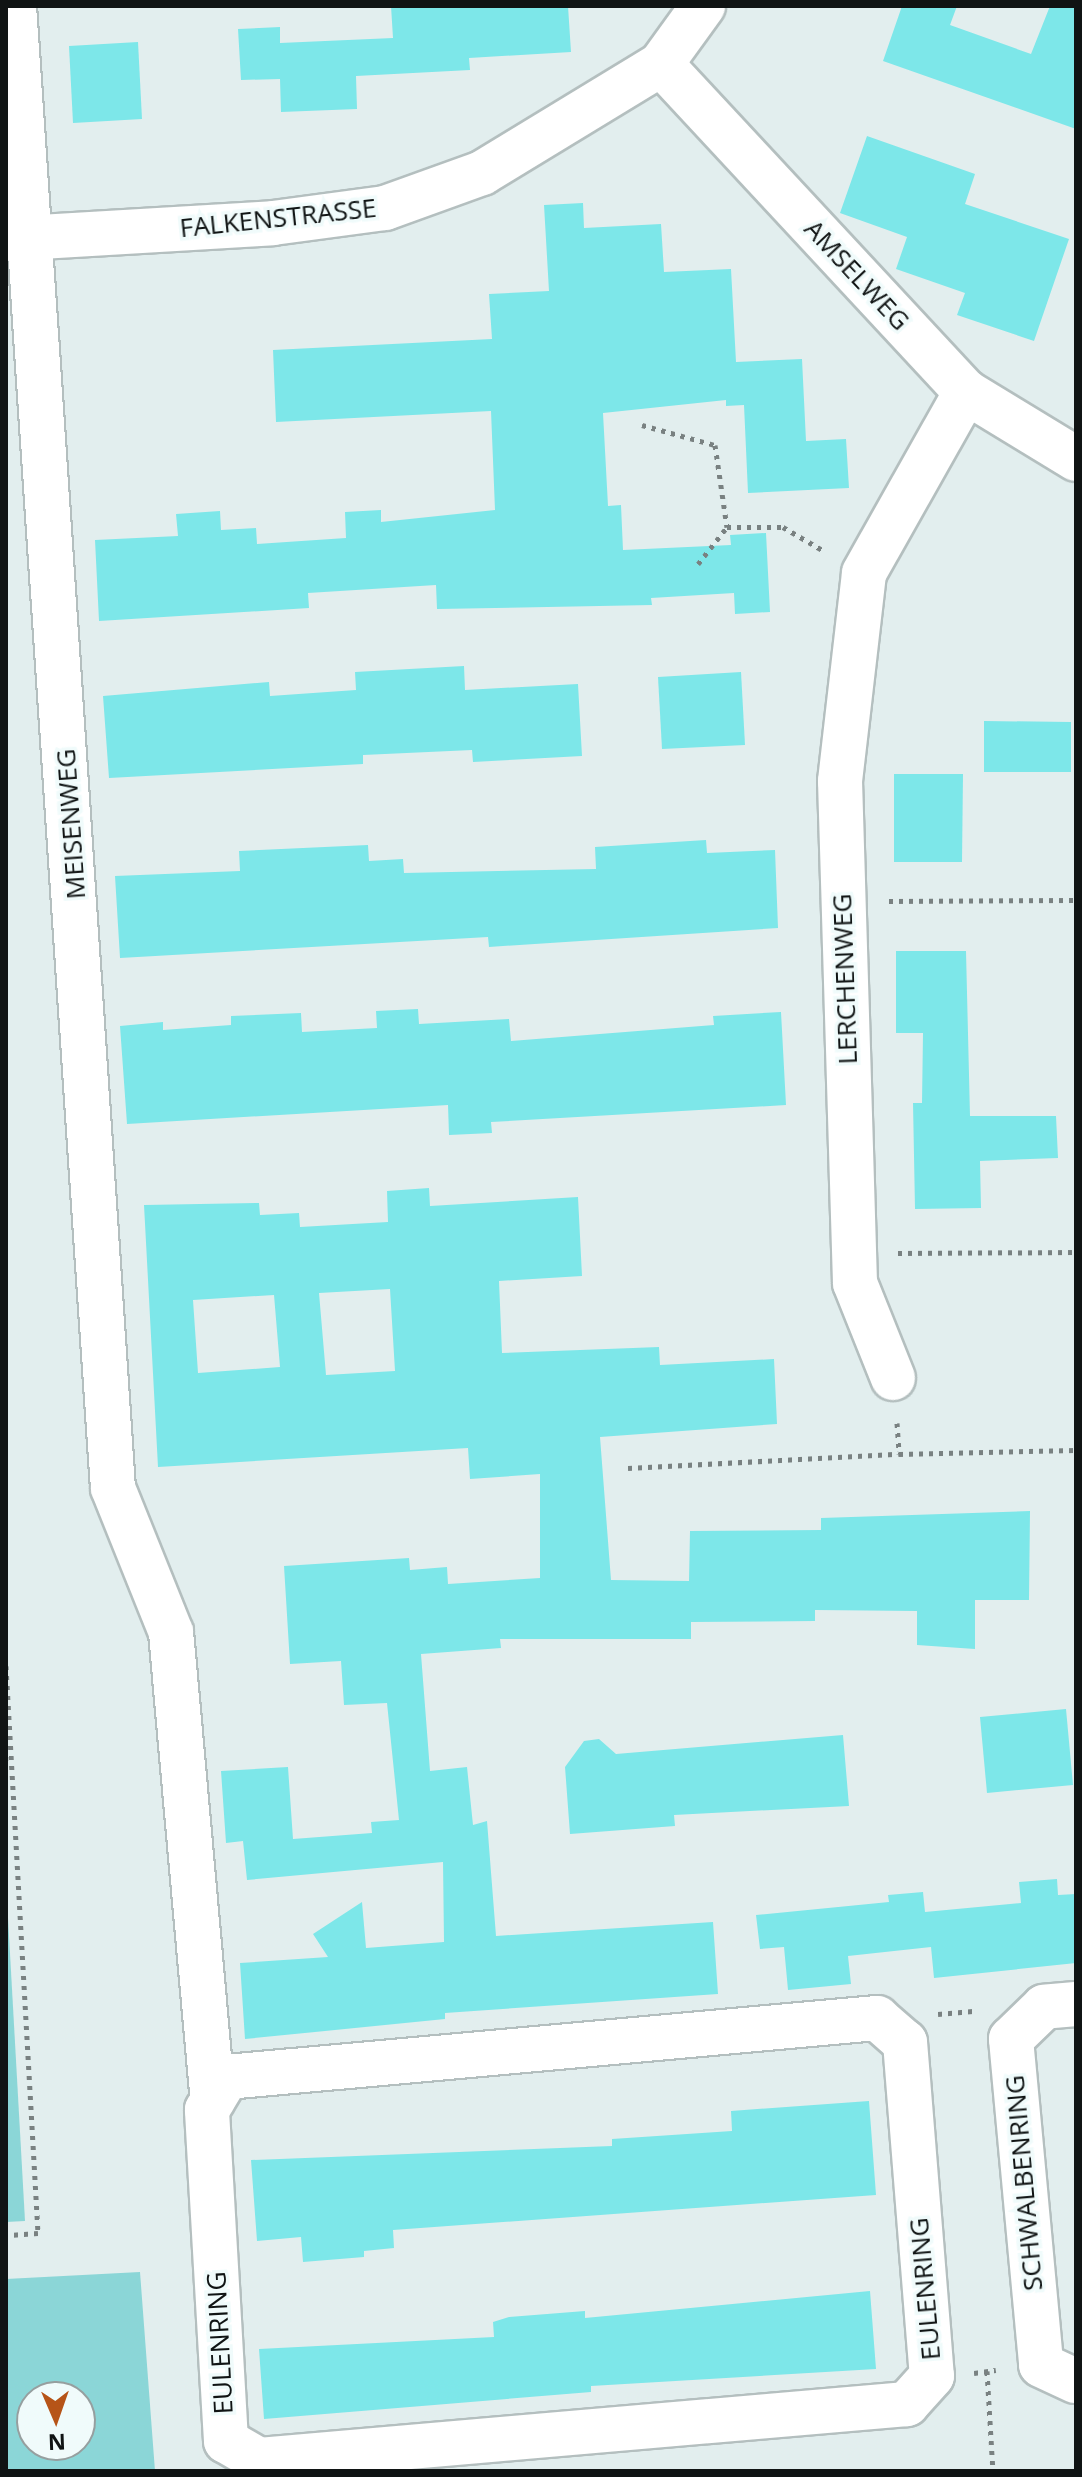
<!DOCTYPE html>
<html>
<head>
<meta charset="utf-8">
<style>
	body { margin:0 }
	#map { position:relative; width:1082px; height:2477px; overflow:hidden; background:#e2eeee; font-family:"Open Sans",sans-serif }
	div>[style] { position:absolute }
	.green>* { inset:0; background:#8bd6d7 }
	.building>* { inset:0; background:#7de7e9 }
	.path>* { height:5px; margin-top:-2.5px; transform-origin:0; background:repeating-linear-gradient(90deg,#798181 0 4px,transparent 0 10px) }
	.roads { filter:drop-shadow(2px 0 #b4bfbf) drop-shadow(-2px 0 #b4bfbf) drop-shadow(0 2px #b4bfbf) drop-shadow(0 -2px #b4bfbf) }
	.minor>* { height:44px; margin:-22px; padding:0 22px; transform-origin:22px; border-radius:22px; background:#fff }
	span { translate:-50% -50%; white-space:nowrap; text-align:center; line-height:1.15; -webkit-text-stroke:7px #f0fbfb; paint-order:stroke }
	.street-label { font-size:26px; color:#101414 }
	.frame { position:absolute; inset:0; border:8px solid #101414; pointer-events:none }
	.north { position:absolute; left:16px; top:2381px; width:80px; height:80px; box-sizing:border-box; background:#f0fbfb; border:2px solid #969f9f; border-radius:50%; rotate:178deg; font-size:22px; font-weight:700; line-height:32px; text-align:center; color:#101414 }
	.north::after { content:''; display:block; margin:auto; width:28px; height:36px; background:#b65418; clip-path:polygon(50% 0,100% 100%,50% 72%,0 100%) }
</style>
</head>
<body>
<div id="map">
	<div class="green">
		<i style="clip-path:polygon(6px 1882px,25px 2221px,6px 2222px)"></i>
		<i style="clip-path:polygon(evenodd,140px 2272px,155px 2471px,6px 2471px,6px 2279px,140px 2272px,32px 2397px,80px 2397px,80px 2445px,32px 2445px,32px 2397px)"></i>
	</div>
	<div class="building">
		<i style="clip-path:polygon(391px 6px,568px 6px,571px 52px,469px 58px,470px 70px,356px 76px,357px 109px,281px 112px,280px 79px,241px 80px,238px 29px,280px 27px,280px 43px,393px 38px)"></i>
		<i style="clip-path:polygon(902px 6px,957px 6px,950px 25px,1031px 54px,1050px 6px,1076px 6px,1076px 129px,883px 61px)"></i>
		<i style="clip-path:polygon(138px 42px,142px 119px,73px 123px,69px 46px)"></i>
		<i style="clip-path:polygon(867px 136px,975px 174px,965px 204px,1069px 239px,1034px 341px,957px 315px,965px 293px,896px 269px,907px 237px,840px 213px)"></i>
		<i style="clip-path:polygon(583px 203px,584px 228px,661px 224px,664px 272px,731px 269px,736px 362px,802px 359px,806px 441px,846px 439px,849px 488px,748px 493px,744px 405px,726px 406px,726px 400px,603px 413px,608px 506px,621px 505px,623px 550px,731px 545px,730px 535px,766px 533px,770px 612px,735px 614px,734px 593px,651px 598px,652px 605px,437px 609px,436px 585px,308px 593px,309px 608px,99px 621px,95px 540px,178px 536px,176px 514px,220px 511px,221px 530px,256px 528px,257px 544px,346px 538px,345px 512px,381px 510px,381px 522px,495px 510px,491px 411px,276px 422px,273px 350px,492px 339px,489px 294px,549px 291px,544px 205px)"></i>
		<i style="clip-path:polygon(464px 666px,465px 690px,578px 684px,582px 756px,473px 762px,472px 750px,363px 755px,363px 764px,109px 778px,103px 696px,269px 682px,270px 696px,356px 690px,355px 672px)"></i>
		<i style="clip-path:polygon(741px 672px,745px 745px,662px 749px,658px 677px)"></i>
		<i style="clip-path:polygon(984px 721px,1071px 722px,1071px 772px,984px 772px)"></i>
		<i style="clip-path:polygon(894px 774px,963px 774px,962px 862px,894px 862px)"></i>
		<i style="clip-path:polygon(706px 840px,707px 853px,775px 850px,778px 928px,489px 947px,488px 937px,120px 958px,115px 876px,240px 871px,239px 851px,368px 845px,369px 861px,403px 859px,404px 873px,596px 869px,595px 847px)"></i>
		<i style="clip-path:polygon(896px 951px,966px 951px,970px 1116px,1056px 1116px,1058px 1158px,980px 1161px,981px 1208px,915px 1209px,913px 1103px,922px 1103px,923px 1033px,896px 1033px)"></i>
		<i style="clip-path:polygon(418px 1009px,419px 1024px,509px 1019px,511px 1041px,714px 1025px,713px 1016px,781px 1012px,786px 1105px,491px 1122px,492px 1133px,449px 1135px,448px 1105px,127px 1124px,120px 1026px,163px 1022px,163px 1030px,231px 1025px,231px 1016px,301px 1013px,302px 1032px,377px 1028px,376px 1011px)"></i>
		<i style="clip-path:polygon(evenodd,429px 1188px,430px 1206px,578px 1197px,582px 1276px,499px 1281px,502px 1353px,659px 1347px,660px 1365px,774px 1359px,777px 1424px,600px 1437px,611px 1580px,689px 1581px,690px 1531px,821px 1530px,821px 1518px,1030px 1511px,1029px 1600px,975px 1600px,975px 1649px,917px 1645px,917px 1611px,815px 1610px,815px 1621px,691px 1622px,691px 1639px,500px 1639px,501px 1648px,421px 1654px,430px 1771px,467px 1767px,473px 1825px,487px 1821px,496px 1936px,713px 1922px,718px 1994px,445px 2013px,445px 2019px,245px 2039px,240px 1963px,328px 1957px,313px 1934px,362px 1902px,366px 1948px,444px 1942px,443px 1862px,247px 1880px,243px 1841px,226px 1843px,221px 1771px,288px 1767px,293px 1839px,372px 1833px,371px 1822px,399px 1820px,387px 1703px,344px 1705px,341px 1661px,290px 1664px,284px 1566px,409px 1558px,410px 1570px,447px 1567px,448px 1584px,540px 1578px,540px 1474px,470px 1479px,468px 1448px,158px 1467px,144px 1205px,259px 1203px,260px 1215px,299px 1213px,300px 1227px,388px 1222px,387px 1191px,429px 1188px,390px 1289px,395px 1371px,326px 1375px,319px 1293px,390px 1289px,429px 1188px,274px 1295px,280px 1367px,198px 1373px,193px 1300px,274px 1295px)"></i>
		<i style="clip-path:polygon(1066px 1709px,1073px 1785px,987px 1793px,980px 1717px)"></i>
		<i style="clip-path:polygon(843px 1735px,849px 1806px,674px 1815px,675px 1826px,570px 1834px,565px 1767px,584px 1741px,599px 1739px,616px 1754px)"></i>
		<i style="clip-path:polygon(1057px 1879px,1058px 1895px,1076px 1894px,1076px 1963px,934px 1978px,931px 1947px,848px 1956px,851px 1984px,788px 1990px,784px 1947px,760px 1949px,756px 1915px,889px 1902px,888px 1895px,923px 1892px,925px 1912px,1021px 1903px,1019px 1882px)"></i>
		<i style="clip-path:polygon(869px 2101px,876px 2195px,393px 2230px,394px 2248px,364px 2251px,364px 2257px,303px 2262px,301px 2237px,257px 2241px,251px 2160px,612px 2146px,612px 2139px,732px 2131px,731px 2111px)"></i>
		<i style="clip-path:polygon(870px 2291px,876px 2369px,591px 2386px,591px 2392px,264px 2419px,259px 2349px,494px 2337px,493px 2322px,509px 2317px,585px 2311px,585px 2318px)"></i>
	</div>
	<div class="path">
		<i style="left:642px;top:425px;width:76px;rotate:15.3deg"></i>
		<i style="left:715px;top:445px;width:83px;rotate:81.7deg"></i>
		<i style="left:727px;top:527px;width:56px"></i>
		<i style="left:783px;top:527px;width:48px;rotate:30.3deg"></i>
		<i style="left:698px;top:564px;width:47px;rotate:-51.9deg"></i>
		<i style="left:889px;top:901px;width:187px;rotate:-0.3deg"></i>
		<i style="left:898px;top:1253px;width:178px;rotate:-0.3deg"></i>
		<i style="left:897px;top:1423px;width:31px;rotate:86deg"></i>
		<i style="left:899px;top:1454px;width:177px;rotate:-1.3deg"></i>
		<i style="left:628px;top:1468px;width:271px;rotate:-3deg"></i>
		<i style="left:6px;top:1666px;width:568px;rotate:86.77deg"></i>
		<i style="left:38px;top:2233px;width:32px;rotate:176deg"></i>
		<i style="left:938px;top:2014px;width:38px;rotate:-5deg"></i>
		<i style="left:987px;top:2371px;width:100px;rotate:86.6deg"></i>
		<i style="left:974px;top:2373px;width:22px;rotate:-8deg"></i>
	</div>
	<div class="roads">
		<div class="minor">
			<i style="left:14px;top:6px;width:1485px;rotate:86.18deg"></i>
			<i style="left:113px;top:1488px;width:155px;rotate:68.1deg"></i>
			<i style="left:171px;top:1632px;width:470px;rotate:84.9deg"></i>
			<i style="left:661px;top:64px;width:448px;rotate:47.1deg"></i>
			<i style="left:966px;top:392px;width:129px;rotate:31.3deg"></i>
			<i style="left:6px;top:239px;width:267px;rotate:-3.4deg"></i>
			<i style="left:273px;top:223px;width:113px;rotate:-7.6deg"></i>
			<i style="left:385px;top:208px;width:103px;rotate:-19.8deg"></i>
			<i style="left:482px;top:173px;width:210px;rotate:-31.3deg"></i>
			<i style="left:661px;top:64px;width:72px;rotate:-54.1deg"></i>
			<i style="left:893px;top:1378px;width:102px;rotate:-111.8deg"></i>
			<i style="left:855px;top:1283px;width:502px;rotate:-91.71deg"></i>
			<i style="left:840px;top:781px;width:209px;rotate:-83.4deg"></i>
			<i style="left:864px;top:573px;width:208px;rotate:-60.6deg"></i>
			<i style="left:1076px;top:2004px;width:32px;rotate:175deg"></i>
			<i style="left:1044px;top:2007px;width:46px;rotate:135.9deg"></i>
			<i style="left:1011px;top:2039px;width:327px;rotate:84.7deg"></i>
			<i style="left:1041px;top:2365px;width:38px;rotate:25deg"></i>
			<i style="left:877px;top:2018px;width:37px;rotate:41deg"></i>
			<i style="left:905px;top:2042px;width:335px;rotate:85.4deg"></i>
			<i style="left:932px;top:2376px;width:38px;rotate:132deg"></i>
			<i style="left:907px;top:2404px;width:650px;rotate:175.06deg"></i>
			<i style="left:259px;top:2460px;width:38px;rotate:-150deg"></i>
			<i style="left:226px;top:2441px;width:332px;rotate:-93.3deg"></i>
			<i style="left:207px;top:2110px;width:39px;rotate:-59deg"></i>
			<i style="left:227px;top:2077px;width:653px;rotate:-5.19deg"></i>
		</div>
	</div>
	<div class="street-label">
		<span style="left:278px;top:218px;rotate:-6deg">FALKENSTRASSE</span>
		<span style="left:857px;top:275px;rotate:47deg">AMSELWEG</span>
		<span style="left:71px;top:824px;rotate:-94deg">MEISENWEG</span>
		<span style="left:845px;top:979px;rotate:-92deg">LERCHENWEG</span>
		<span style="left:1024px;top:2183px;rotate:-95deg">SCHWALBENRING</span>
		<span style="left:925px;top:2289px;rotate:-95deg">EULENRING</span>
		<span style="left:220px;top:2343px;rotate:-93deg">EULENRING</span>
	</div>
	<div class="frame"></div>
	<div class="north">N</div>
</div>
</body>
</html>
